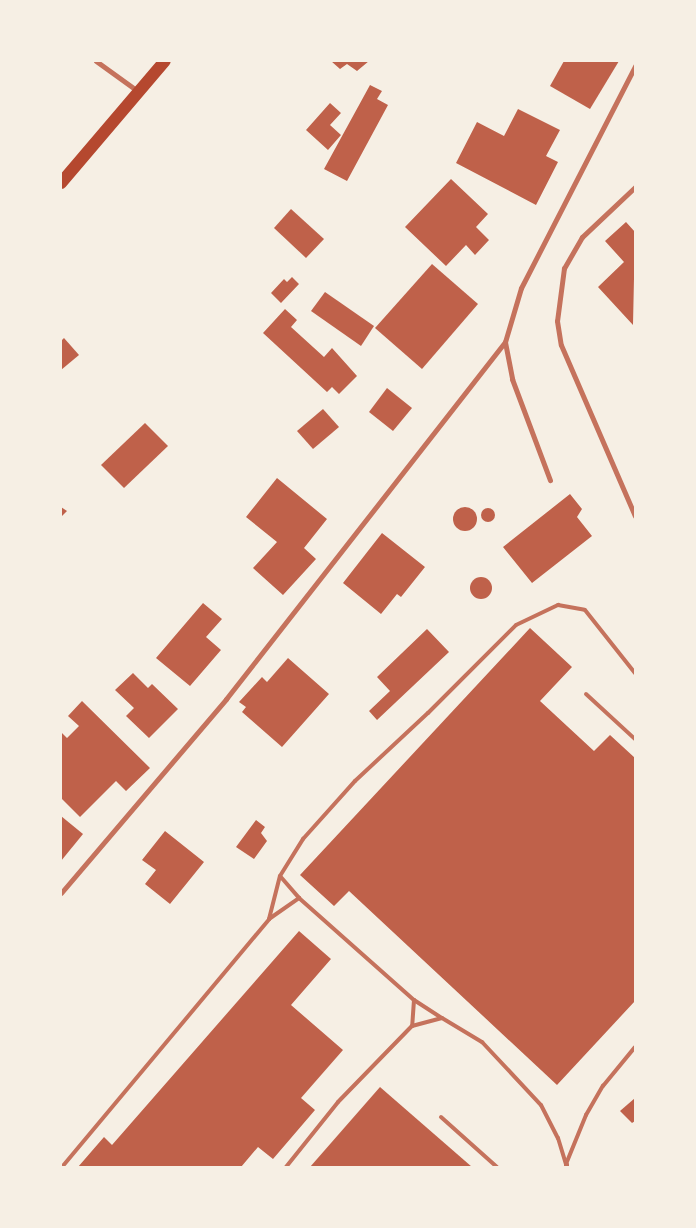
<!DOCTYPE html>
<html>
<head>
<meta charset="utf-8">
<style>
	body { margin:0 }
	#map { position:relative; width:696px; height:1228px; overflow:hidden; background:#f6efe4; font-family:Literata,serif }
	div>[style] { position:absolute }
	.building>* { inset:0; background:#bf614a }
	.round { border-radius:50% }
	.service>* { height:4px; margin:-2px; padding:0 2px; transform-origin:2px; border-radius:2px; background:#c5725c }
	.minor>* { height:5px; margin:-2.5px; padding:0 2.5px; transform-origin:2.5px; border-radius:2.5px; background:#c5725c }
	.primary>* { height:12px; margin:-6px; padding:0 6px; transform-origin:6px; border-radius:6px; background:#b5482f }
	span { translate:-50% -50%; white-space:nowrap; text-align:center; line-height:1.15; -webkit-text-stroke:5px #f6efe4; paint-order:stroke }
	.frame { position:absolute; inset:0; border:62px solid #f6efe4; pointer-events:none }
</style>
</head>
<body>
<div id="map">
	<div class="building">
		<i style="clip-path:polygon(331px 61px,369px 61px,357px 71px,347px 64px,340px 69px)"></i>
		<i style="clip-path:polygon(564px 61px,619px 61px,590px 109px,550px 86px)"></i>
		<i style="clip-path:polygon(370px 85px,382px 91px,377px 99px,388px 105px,347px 181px,324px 169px)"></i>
		<i style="clip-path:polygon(330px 103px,341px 113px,330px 125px,341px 135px,328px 150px,306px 130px)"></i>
		<i style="clip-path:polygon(518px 109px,560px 130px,546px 156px,558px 162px,536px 205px,456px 163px,477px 122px,504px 136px)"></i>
		<i style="clip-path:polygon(451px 179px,488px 214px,476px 227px,489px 240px,475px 255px,466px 245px,446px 266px,405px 227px)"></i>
		<i style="clip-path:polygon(291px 209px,324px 239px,306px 258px,274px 228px)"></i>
		<i style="clip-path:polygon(626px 222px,635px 232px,633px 325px,598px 287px,624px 262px,605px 241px)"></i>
		<i style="clip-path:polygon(432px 264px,478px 304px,422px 369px,375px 328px)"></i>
		<i style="clip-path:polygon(292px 277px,299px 284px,281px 303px,271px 293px,284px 279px,287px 282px)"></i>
		<i style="clip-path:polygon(325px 292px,374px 326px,361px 346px,311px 311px)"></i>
		<i style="clip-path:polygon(285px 309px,297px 320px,291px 327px,324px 357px,332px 348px,357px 376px,339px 394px,332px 387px,327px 392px,263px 333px)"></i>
		<i style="clip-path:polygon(64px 338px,79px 355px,61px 370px,61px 341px)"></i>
		<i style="clip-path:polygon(387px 388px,412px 408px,393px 431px,369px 412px)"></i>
		<i style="clip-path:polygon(323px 409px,339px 427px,313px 449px,297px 431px)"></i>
		<i style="clip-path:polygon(145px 423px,168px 446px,124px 488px,101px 465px)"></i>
		<i style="clip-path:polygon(277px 478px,327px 519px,304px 548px,316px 559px,283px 595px,253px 568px,277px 542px,246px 517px)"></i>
		<i style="clip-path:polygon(570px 494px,582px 509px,577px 517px,592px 536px,532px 583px,503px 547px)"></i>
		<i style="clip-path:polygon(61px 507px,67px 511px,61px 517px)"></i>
		<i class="round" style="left:453px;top:507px;width:24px;height:24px"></i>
		<i class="round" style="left:481px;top:508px;width:14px;height:14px"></i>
		<i style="clip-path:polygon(382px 533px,425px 567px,401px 597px,397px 594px,381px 614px,343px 583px)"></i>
		<i class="round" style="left:470px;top:577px;width:22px;height:22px"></i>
		<i style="clip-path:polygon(203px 603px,222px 619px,206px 637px,221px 650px,190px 686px,156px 658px)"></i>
		<i style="clip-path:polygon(530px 628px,572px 667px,540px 701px,594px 751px,610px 735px,635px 758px,635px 1001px,557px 1085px,349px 891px,334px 906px,300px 875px)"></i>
		<i style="clip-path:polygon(427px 629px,449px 652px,377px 720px,369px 711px,390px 691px,377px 677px)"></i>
		<i style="clip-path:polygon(288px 658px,329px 694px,282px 747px,242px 712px,246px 707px,239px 702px,262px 677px,267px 682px)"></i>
		<i style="clip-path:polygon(133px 673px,148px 688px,152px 684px,178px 709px,149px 738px,126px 716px,134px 708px,115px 690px)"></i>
		<i style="clip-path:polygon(82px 701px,150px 768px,126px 791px,116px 781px,80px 817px,61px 798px,61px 732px,67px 738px,79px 726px,68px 716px)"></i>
		<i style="clip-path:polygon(61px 816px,83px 834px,61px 861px)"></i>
		<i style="clip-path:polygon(256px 820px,265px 827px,261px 833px,267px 841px,254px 859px,236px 847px)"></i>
		<i style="clip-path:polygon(165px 831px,204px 862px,170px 904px,145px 884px,156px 870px,142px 860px)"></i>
		<i style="clip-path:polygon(299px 931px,331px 959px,291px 1005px,343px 1050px,301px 1098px,315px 1110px,273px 1159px,258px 1147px,241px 1167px,78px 1167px,104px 1137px,112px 1145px)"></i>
		<i style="clip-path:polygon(380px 1087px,472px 1167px,310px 1167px)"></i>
		<i style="clip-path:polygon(635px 1098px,635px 1121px,632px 1123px,620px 1111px)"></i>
	</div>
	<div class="service">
		<i style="left:586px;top:694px;width:67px;rotate:42.6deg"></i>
		<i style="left:280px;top:876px;width:29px;rotate:49deg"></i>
		<i style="left:269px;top:919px;width:44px;rotate:-75.7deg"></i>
		<i style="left:280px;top:876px;width:44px;rotate:-58.1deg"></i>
		<i style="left:303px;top:839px;width:78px;rotate:-48.1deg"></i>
		<i style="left:355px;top:781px;width:100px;rotate:-43deg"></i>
		<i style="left:428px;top:713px;width:124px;rotate:-45deg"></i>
		<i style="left:516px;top:625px;width:47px;rotate:-25.5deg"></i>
		<i style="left:558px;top:605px;width:27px;rotate:10deg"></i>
		<i style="left:585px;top:610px;width:80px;rotate:51.6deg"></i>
		<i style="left:414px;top:1000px;width:33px;rotate:33deg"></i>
		<i style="left:441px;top:1117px;width:75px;rotate:41.8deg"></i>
		<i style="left:566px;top:1164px;width:53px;rotate:-67.8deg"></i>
		<i style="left:586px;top:1115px;width:34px;rotate:-60deg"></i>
		<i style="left:603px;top:1086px;width:50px;rotate:-50.6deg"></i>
		<i style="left:62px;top:1167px;width:323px;rotate:-50.1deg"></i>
		<i style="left:269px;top:919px;width:37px;rotate:-35deg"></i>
		<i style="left:299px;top:898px;width:154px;rotate:41.6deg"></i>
		<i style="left:414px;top:1000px;width:26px;rotate:94deg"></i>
		<i style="left:286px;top:1167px;width:83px;rotate:-51.3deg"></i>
		<i style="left:338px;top:1102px;width:106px;rotate:-45.8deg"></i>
		<i style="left:412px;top:1026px;width:31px;rotate:-15deg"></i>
		<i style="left:442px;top:1018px;width:47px;rotate:31deg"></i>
		<i style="left:482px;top:1042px;width:86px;rotate:46.9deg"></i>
		<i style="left:541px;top:1105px;width:37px;rotate:63deg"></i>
		<i style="left:558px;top:1138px;width:27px;rotate:73deg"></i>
	</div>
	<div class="minor">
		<i style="left:96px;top:61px;width:53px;rotate:35.8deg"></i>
		<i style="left:635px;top:187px;width:73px;rotate:136.7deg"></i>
		<i style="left:582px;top:237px;width:36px;rotate:120deg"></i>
		<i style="left:564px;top:268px;width:53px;rotate:97.5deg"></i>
		<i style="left:557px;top:321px;width:24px;rotate:81deg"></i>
		<i style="left:561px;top:345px;width:186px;rotate:66.6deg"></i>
		<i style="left:505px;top:342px;width:38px;rotate:79deg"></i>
		<i style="left:512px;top:379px;width:108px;rotate:69.4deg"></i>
		<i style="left:61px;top:893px;width:255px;rotate:-49.6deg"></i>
		<i style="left:226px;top:699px;width:453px;rotate:-52deg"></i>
		<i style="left:505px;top:342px;width:56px;rotate:-73.5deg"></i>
		<i style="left:521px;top:288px;width:250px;rotate:-62.8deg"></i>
		<i style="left:566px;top:1164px;width:3px;rotate:90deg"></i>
	</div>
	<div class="primary">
		<i style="left:61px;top:183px;width:160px;rotate:-49.6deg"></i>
	</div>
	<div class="frame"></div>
</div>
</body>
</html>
